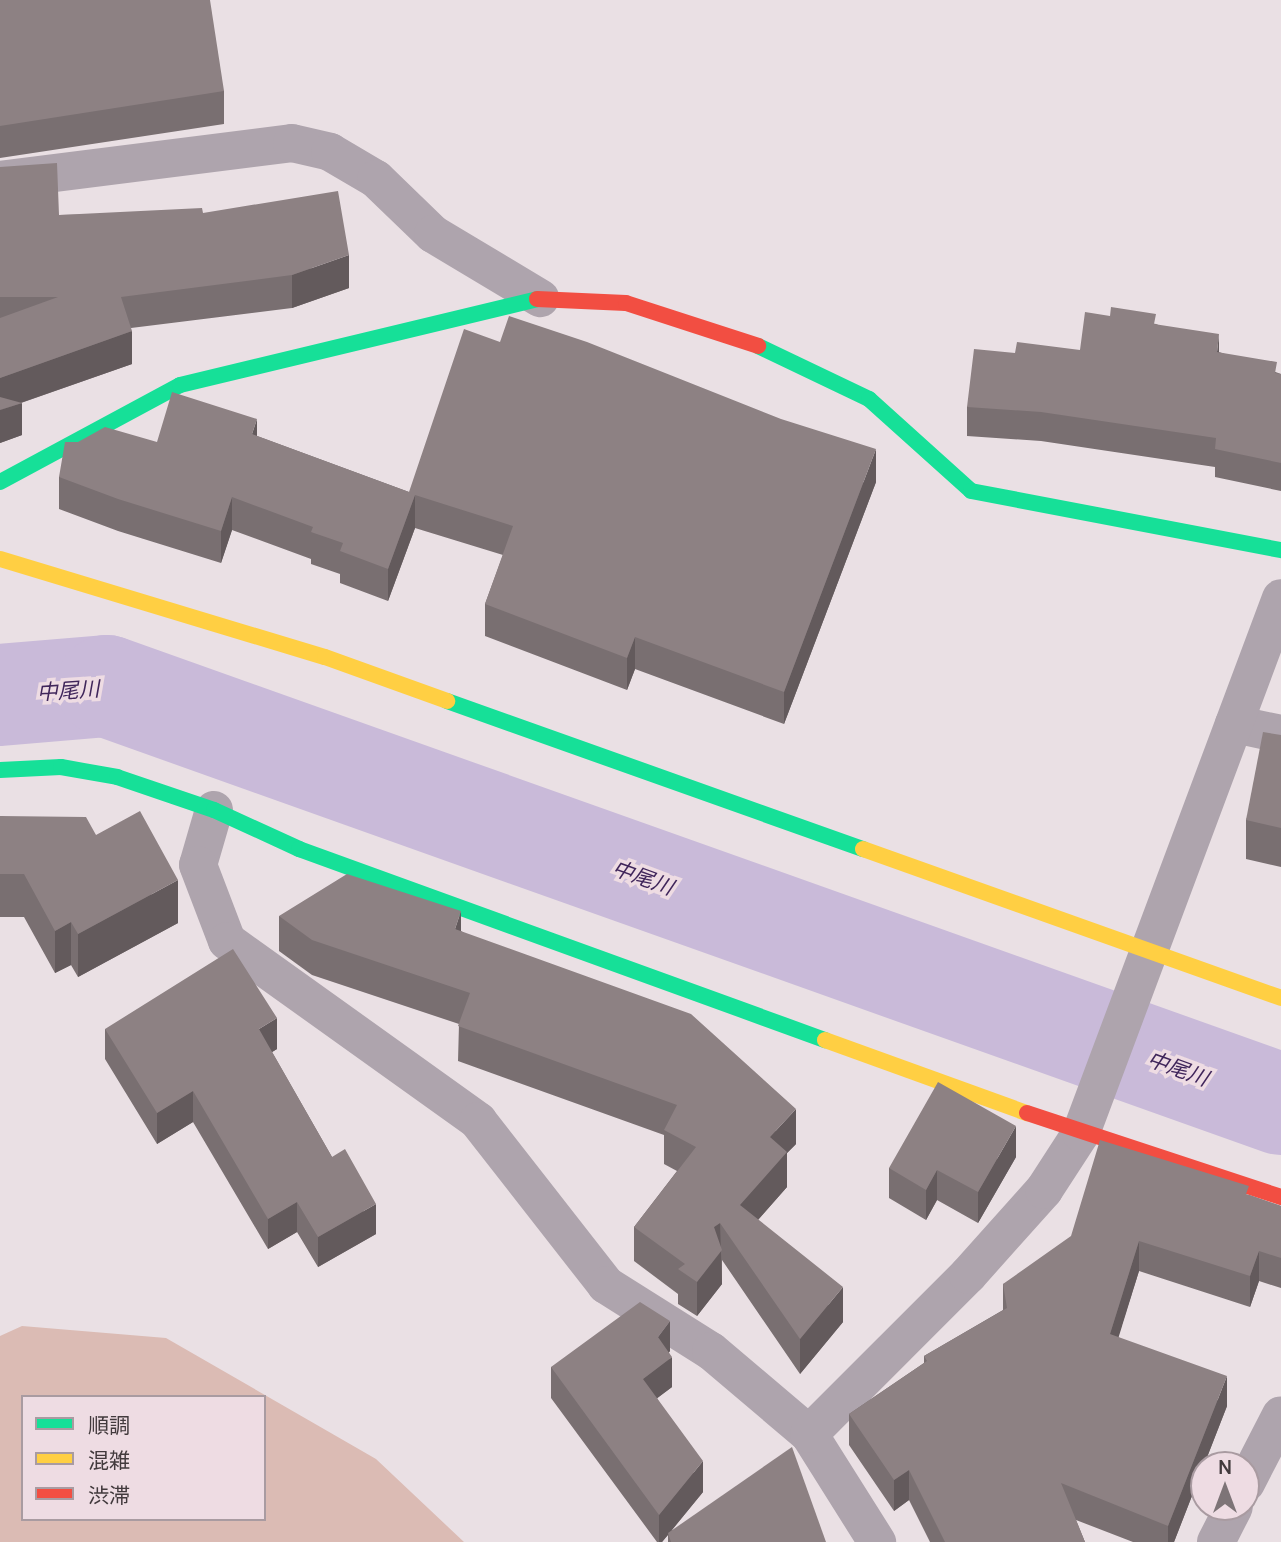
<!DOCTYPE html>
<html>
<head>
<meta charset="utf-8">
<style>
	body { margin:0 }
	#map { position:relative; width:1281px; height:1542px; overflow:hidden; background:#eae0e4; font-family:Manrope,"Noto Sans JP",sans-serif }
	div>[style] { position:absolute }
	.forest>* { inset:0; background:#dbbbb4 }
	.river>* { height:102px; margin:-51px; padding:0 51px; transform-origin:51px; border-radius:51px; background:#c9bad9 }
	.street>* { height:38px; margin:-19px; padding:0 19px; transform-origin:19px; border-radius:19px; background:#aea4ad }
	.fast>* { height:16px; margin:-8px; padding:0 8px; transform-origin:8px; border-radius:8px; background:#16e098 }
	.slow>* { height:16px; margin:-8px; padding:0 8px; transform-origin:8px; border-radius:8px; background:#ffcf43 }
	.jam>* { height:16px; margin:-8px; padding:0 8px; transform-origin:8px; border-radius:8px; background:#f24e42 }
	.wall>* { inset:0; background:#796f71 }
	.shaded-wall>* { inset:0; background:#635a5c }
	.building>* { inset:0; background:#8d8183 }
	span { translate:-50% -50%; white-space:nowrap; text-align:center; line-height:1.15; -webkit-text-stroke:7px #eedce3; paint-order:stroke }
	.water-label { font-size:21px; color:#40265b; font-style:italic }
	.legend { position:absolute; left:21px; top:1395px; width:245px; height:126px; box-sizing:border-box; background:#eedce3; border:2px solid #a99ba1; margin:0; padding:9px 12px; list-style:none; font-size:21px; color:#423a3d }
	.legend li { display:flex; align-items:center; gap:14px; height:35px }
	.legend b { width:35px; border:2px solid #a99ba1 }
	.north { position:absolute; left:1190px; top:1451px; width:70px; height:70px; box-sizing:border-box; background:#eedce3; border:2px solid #a99ba1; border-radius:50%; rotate:0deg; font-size:19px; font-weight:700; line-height:28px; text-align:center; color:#423a3d }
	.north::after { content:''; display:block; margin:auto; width:24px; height:32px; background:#7d7477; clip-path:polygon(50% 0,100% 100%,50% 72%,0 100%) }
</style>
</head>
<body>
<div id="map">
	<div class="forest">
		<i style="clip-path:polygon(evenodd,22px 1326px,166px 1338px,376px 1459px,464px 1542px,0 1542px,0 1336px,22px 1326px,23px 1397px,264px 1397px,264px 1519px,23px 1519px,23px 1397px)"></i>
	</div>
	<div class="river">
		<i style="left:0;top:695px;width:107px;rotate:-4.8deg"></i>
		<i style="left:107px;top:686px;width:1246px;rotate:19.6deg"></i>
	</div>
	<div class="street">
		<i style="left:0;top:180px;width:294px;rotate:-7.2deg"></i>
		<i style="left:292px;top:143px;width:39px;rotate:13deg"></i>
		<i style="left:330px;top:152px;width:53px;rotate:30.4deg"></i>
		<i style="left:376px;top:179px;width:79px;rotate:44deg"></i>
		<i style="left:433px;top:234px;width:125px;rotate:30.9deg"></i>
		<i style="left:1234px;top:724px;width:48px;rotate:12deg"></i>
		<i style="left:214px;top:810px;width:57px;rotate:106.2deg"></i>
		<i style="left:198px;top:865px;width:81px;rotate:69.1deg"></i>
		<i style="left:227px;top:941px;width:309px;rotate:35.6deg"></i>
		<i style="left:478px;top:1121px;width:208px;rotate:52deg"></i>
		<i style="left:606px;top:1285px;width:124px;rotate:32.2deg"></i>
		<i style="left:711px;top:1351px;width:128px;rotate:40.3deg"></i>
		<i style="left:809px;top:1434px;width:128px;rotate:57.8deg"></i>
		<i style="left:809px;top:1434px;width:225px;rotate:-45deg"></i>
		<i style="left:968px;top:1275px;width:114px;rotate:-48.2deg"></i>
		<i style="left:1044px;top:1190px;width:68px;rotate:-57deg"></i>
		<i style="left:1081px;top:1133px;width:571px;rotate:-69.5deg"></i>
		<i style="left:1246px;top:1483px;width:76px;rotate:-62.8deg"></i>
		<i style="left:1216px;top:1542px;width:39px;rotate:-63deg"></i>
	</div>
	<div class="fast">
		<i style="left:758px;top:346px;width:123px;rotate:25.5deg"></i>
		<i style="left:869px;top:399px;width:137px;rotate:42deg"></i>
		<i style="left:971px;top:491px;width:316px;rotate:10.8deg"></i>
		<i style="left:0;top:482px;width:204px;rotate:-28.3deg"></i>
		<i style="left:180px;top:385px;width:367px;rotate:-13.5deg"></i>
		<i style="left:447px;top:701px;width:442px;rotate:19.6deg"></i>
		<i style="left:0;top:770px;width:61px;rotate:-2.8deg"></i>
		<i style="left:61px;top:767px;width:57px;rotate:10.1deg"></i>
		<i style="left:117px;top:777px;width:102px;rotate:18.8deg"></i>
		<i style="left:214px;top:810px;width:94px;rotate:24.6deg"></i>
		<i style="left:299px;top:849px;width:560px;rotate:19.96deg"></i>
	</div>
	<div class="slow">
		<i style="left:0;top:559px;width:339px;rotate:16.8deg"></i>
		<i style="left:325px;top:657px;width:130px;rotate:19.8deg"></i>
		<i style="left:863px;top:849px;width:444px;rotate:19.6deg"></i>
		<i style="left:825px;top:1040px;width:215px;rotate:19.9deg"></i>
	</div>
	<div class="jam">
		<i style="left:537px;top:299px;width:89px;rotate:2.6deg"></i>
		<i style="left:626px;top:303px;width:139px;rotate:18deg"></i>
		<i style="left:1027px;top:1113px;width:268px;rotate:18.3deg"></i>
	</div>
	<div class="wall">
		<i style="clip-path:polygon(0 0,224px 91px,224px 124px,0 158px)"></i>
		<i style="clip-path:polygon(0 167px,59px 215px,203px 213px,349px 288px,292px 308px,131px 328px,132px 364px,21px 403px,22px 435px,0 443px)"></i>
		<i style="clip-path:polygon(1110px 316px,1156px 324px,1219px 352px,1281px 374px,1281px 491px,1215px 477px,1215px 467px,1041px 441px,967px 436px,967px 407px,1015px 353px,1080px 350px)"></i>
		<i style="clip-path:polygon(257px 436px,409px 492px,876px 482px,784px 724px,635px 669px,627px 690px,485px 636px,485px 604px,503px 555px,415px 528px,388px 601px,340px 583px,340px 574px,311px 564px,311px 559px,232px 530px,221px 563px,118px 531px,59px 509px,59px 477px,157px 442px)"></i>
		<i style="clip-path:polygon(1281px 735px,1281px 867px,1246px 859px,1246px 820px)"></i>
		<i style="clip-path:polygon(0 816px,96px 835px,178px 923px,78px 977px,71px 965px,55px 973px,24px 917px,0 917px)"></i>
		<i style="clip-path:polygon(279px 916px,461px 931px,796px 1144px,787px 1153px,787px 1187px,758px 1220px,843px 1322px,800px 1374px,722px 1260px,722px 1284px,697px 1316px,678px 1304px,678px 1294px,634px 1261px,634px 1227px,677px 1171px,664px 1164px,664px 1135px,458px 1061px,459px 1024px,312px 975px,279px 951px)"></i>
		<i style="clip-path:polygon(105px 1029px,277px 1049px,272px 1052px,376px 1234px,318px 1267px,297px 1232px,268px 1249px,193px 1122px,157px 1144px,105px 1059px)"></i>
		<i style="clip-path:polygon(1016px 1157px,978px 1223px,937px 1200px,926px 1220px,889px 1198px,889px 1168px)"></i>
		<i style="clip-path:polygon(1249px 1195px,1281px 1206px,1281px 1288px,1259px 1281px,1250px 1307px,1139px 1271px,1118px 1337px,1227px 1406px,1174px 1542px,1133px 1542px,1076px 1520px,1085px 1542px,930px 1542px,909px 1500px,894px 1511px,849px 1445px,849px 1414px,924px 1363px,924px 1356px,1003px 1310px,1003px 1284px)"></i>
		<i style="clip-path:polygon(670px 1351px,669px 1352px,672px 1387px,657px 1398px,703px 1492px,672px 1530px,826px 1542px,668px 1542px,668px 1535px,662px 1542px,657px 1542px,551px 1398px,551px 1367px)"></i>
	</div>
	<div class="shaded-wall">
		<i style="clip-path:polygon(349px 255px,349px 288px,292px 308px,292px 275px)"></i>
		<i style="clip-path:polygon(132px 331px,132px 364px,0 410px,0 378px)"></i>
		<i style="clip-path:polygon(1219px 334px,1219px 363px,1217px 352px)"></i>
		<i style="clip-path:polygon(22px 403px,22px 435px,0 443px,0 410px)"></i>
		<i style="clip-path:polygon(257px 419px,257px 451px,252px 434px)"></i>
		<i style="clip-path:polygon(876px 449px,876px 482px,784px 724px,784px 692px)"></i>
		<i style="clip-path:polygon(415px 495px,415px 528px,388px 601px,388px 569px)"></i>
		<i style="clip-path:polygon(232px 497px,232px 530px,221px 563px,221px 531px)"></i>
		<i style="clip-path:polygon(635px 637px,635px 669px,627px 690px,627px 658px)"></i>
		<i style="clip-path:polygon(178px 880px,178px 923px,78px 977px,78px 934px)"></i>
		<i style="clip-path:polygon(461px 911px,461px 946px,455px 929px)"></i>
		<i style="clip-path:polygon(71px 922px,71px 965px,55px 973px,55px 931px)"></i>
		<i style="clip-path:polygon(277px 1018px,277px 1049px,259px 1060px,259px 1029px)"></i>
		<i style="clip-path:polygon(193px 1091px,193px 1122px,157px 1144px,157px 1113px)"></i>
		<i style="clip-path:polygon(796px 1109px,796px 1144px,787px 1153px,787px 1187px,740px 1240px,740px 1205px,770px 1137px)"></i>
		<i style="clip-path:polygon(1016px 1126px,1016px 1157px,978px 1223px,978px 1192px)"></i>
		<i style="clip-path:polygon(937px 1170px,937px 1200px,926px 1220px,926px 1190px)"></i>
		<i style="clip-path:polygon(297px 1202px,297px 1232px,268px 1249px,268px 1219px)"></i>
		<i style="clip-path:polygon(376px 1204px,376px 1234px,318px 1267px,318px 1237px)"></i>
		<i style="clip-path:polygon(720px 1223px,722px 1284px,697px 1316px,697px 1282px,714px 1227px)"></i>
		<i style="clip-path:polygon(1139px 1241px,1139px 1271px,1110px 1365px,1110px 1334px)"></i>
		<i style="clip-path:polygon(1259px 1251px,1259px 1281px,1250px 1307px,1250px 1276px)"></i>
		<i style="clip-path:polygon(843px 1287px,843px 1322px,800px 1374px,800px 1339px)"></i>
		<i style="clip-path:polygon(670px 1321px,670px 1351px,658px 1367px,658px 1337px)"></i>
		<i style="clip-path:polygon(672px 1357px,672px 1387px,643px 1409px,643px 1379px)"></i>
		<i style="clip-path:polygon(1227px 1376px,1227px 1406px,1174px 1542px,1168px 1542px,1168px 1526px)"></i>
		<i style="clip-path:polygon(703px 1461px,703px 1492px,662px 1542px,659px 1542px,659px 1515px)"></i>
		<i style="clip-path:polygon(909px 1470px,909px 1500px,894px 1511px,894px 1480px)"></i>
	</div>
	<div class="building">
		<i style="clip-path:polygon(0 0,210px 0,224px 91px,0 126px)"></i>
		<i style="clip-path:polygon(57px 163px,59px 215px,202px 208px,203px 213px,338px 191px,349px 255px,292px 275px,121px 297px,132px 331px,0 378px,0 318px,58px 297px,0 297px,0 167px)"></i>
		<i style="clip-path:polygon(1111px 307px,1156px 314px,1154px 324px,1219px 334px,1217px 352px,1277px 362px,1275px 373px,1281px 374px,1281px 463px,1215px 449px,1216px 438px,1041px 412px,967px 407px,974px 349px,1015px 353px,1017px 342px,1080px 350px,1085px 312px,1110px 316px)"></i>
		<i style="clip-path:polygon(509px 316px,587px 342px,781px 419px,876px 449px,784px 692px,635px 637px,627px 658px,485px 604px,513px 526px,415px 495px,388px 569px,340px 551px,343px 543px,311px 532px,313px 527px,232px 497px,221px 531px,118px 499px,59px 477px,65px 442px,78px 442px,105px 427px,157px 442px,172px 392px,257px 419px,252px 434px,409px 492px,464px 329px,500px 342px)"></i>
		<i style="clip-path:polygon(0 397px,22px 403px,0 410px)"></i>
		<i style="clip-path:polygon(1263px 732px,1281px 735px,1281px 828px,1246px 820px)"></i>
		<i style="clip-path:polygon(140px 811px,178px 880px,78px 934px,71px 922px,55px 931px,24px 874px,0 874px,0 816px,86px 817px,96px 835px)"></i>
		<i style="clip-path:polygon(347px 874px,461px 911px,455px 929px,691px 1014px,796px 1109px,770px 1137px,787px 1152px,740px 1205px,843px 1287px,800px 1339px,720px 1223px,714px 1227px,722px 1250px,697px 1282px,678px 1269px,685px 1264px,634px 1227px,696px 1147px,664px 1130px,677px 1105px,458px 1026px,470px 993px,312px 940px,279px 916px)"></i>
		<i style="clip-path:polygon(233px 949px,277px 1018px,259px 1029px,332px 1157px,345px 1149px,376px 1204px,318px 1237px,297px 1202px,268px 1219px,193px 1091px,157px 1113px,105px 1029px)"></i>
		<i style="clip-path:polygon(938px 1082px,1016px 1126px,978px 1192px,937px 1170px,926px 1190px,889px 1168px)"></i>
		<i style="clip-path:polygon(1100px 1140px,1249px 1186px,1246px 1194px,1281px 1206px,1281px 1258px,1259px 1251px,1250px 1276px,1139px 1241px,1110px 1334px,1227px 1376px,1168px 1526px,1061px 1483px,1085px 1542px,945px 1542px,909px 1470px,894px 1480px,849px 1414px,927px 1361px,924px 1356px,1007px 1308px,1003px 1284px,1071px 1236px)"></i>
		<i style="clip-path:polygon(640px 1302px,670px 1321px,658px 1337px,672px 1357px,643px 1379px,703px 1461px,659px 1515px,551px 1367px)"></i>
		<i style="clip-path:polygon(792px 1447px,826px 1542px,671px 1542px,668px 1533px)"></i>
	</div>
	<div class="water-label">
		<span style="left:68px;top:690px;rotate:-4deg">中尾川</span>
		<span style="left:643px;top:877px;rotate:20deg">中尾川</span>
		<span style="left:1178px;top:1068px;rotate:20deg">中尾川</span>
	</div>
	<ul class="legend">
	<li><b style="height:9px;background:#16e098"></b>順調</li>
	<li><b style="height:9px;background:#ffcf43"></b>混雑</li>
	<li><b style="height:9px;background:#f24e42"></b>渋滞</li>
	</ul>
	<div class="north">N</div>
</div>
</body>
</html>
